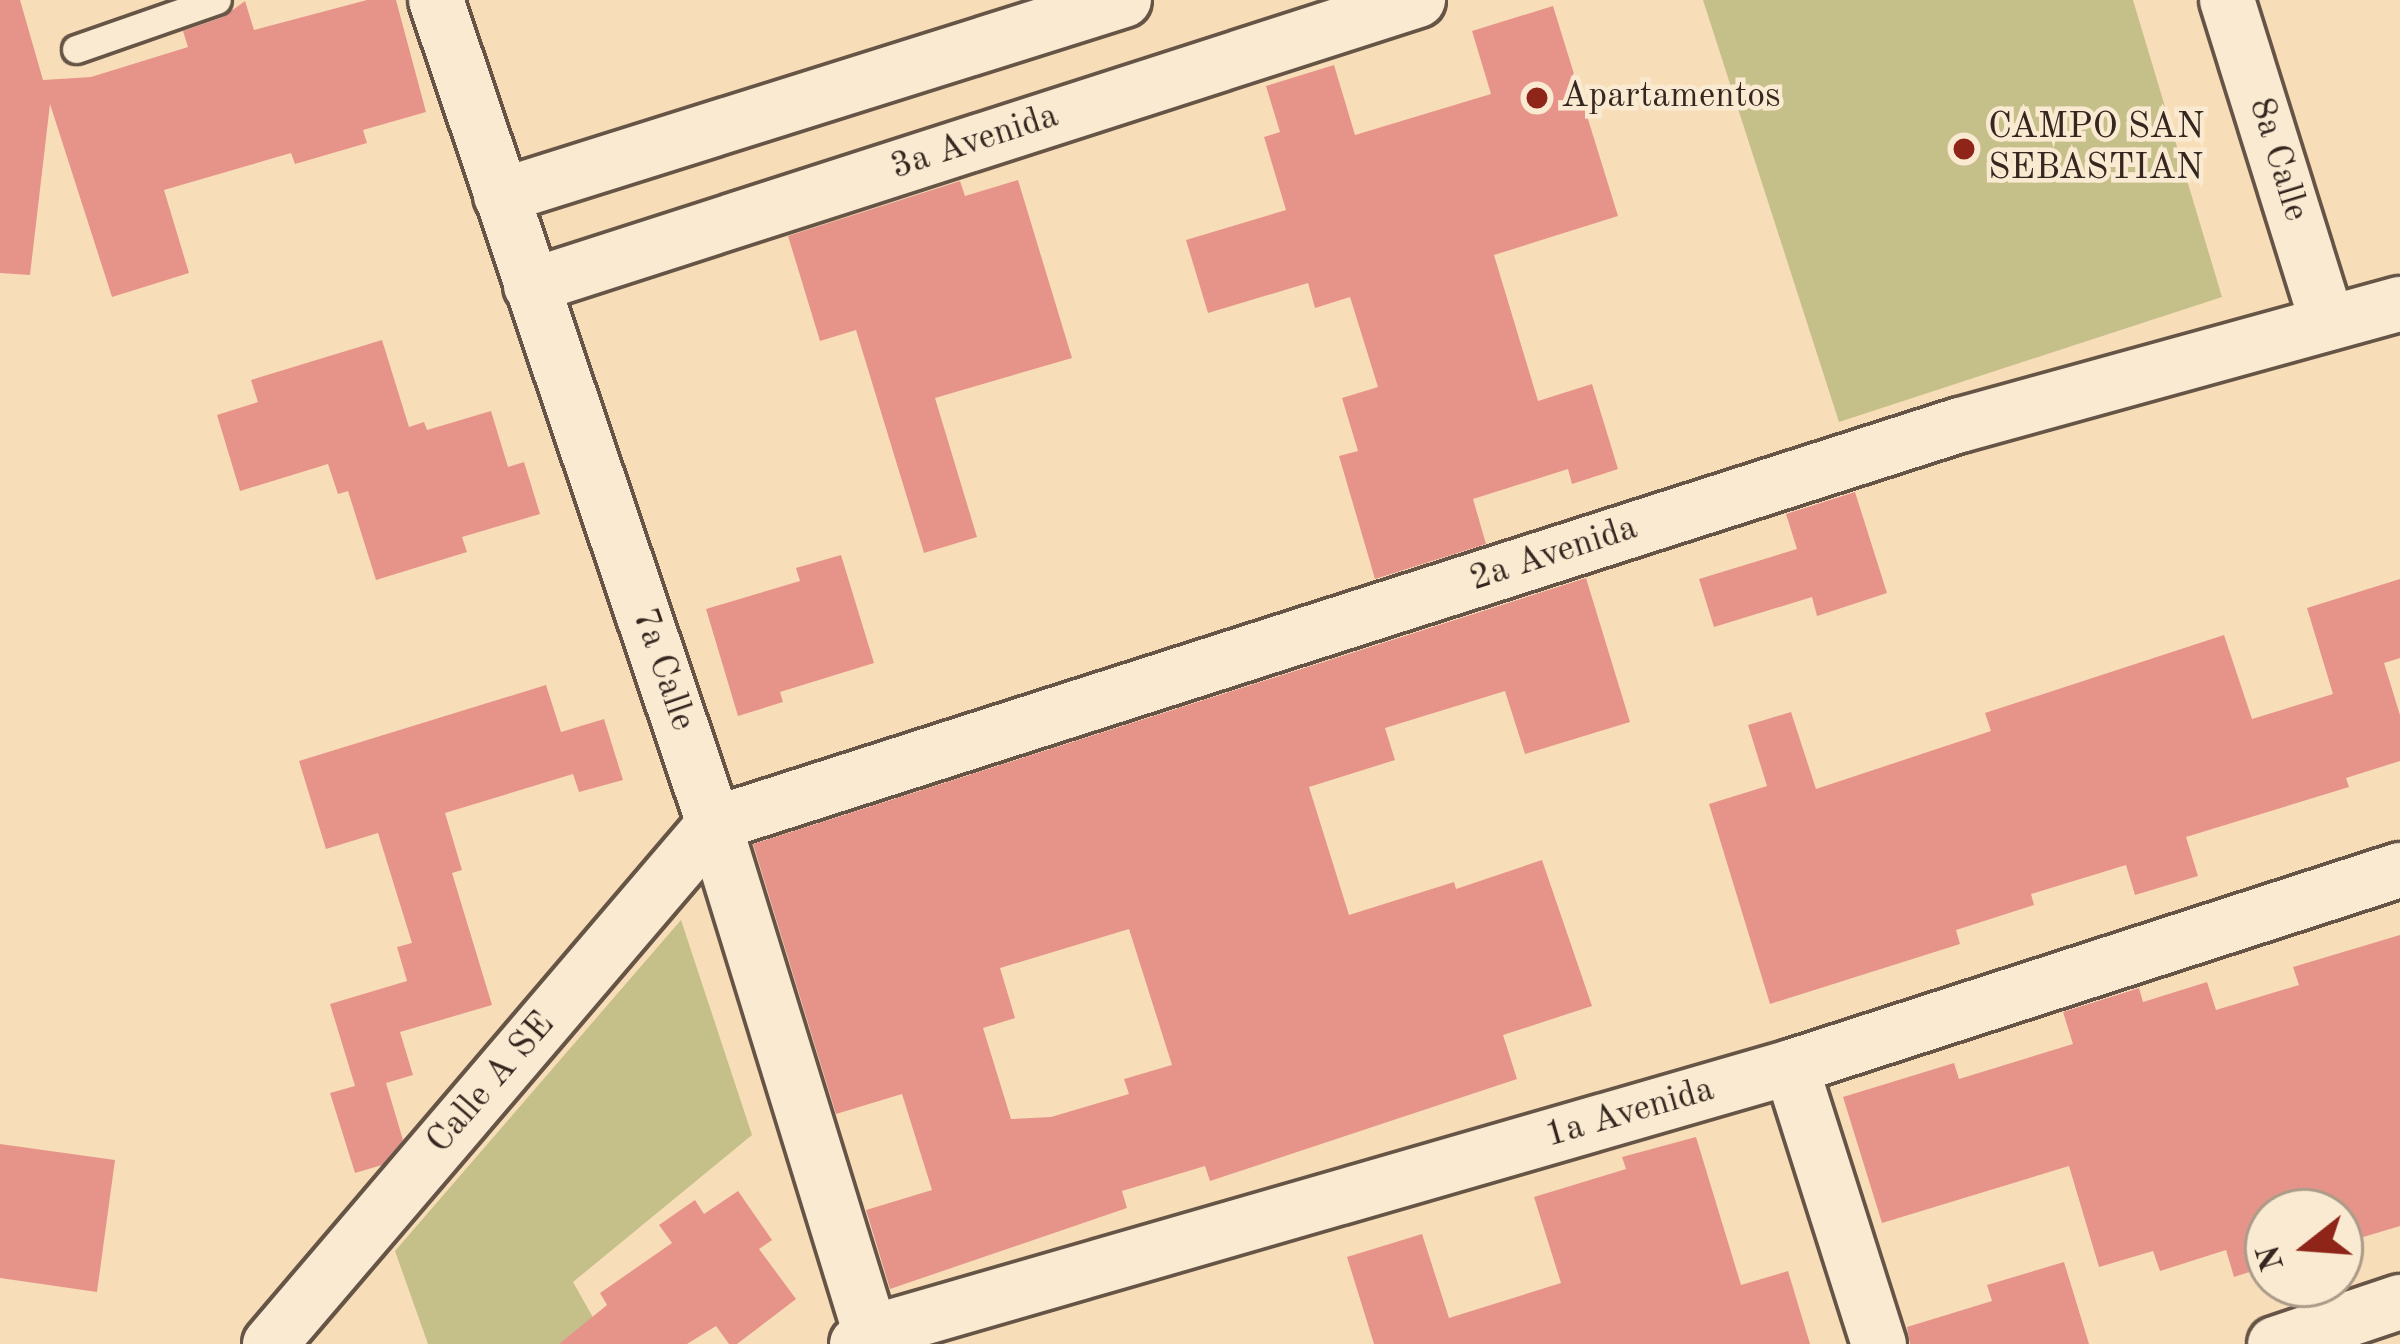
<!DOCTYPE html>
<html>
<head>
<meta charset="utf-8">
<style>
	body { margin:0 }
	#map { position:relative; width:2400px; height:1344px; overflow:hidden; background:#f8deb8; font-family:"Old Standard TT",serif }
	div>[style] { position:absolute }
	.green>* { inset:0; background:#c5bf89 }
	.building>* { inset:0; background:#e6948a }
	.roads { filter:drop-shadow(3px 0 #665546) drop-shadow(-3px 0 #665546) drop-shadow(0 3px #665546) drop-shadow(0 -3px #665546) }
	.lane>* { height:27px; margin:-13.5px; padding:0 13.5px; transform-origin:13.5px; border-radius:13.5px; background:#faead1 }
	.street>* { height:54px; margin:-27px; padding:0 27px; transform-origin:27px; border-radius:27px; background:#faead1 }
	.dots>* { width:33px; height:33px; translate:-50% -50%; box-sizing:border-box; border:6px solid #faead1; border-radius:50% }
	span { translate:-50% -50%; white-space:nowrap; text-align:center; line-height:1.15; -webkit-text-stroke:9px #faead1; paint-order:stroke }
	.poi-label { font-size:36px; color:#352720 }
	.left { translate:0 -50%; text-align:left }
	.street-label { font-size:36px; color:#352720 }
	.north { position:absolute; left:2244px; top:1188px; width:120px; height:120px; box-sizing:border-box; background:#faead1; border:3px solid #ab9c8a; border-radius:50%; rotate:253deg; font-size:33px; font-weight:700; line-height:48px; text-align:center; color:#352720 }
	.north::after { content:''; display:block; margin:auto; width:42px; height:54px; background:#8f2418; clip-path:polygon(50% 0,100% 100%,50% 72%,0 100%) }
</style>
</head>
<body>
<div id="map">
	<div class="green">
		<i style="clip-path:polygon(1703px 0,2133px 0,2222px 297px,1839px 422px)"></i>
		<i style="clip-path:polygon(681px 920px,752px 1135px,573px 1282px,608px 1344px,428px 1344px,395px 1251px)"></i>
	</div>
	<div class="building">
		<i style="clip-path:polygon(0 0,20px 0,43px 80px,91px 77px,188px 47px,183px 31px,223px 17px,245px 1px,254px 30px,367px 0,396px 0,426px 112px,363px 130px,367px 143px,295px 164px,291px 153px,164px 190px,189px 273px,112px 297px,50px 104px,30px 275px,0 273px)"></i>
		<i style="clip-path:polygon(1553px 6px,1618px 216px,1494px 255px,1538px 401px,1592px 384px,1618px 469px,1572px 484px,1568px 469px,1473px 499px,1486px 544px,1375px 579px,1339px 456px,1358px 451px,1342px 398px,1378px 387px,1350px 297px,1315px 308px,1308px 283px,1208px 313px,1186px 240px,1286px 210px,1264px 137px,1280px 132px,1266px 86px,1334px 65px,1355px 135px,1491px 94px,1472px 31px)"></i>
		<i style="clip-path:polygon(1018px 180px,1072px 358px,935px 398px,977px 537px,924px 553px,856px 330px,820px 341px,788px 236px,960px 181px,965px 196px)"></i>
		<i style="clip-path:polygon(382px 340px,409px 427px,424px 422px,427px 430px,491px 411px,508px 467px,524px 462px,540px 514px,462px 537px,467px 552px,376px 580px,348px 491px,338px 494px,328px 464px,240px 491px,217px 415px,258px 402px,251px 380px)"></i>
		<i style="clip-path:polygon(1855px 492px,1887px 593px,1817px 616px,1812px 597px,1714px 627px,1699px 579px,1797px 549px,1786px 514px)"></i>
		<i style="clip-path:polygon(841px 555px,874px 663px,780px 692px,783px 702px,738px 716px,706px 609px,800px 581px,796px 568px)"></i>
		<i style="clip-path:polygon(evenodd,1586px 578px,1630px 722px,1525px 754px,1505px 691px,1385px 728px,1395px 760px,1309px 787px,1349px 915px,1454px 882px,1456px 889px,1542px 860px,1592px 1006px,1503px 1035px,1517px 1079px,1210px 1181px,1205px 1166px,1122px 1191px,1127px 1208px,890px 1289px,866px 1210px,932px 1190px,902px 1094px,836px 1114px,753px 844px,1586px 578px,1129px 929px,1172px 1065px,1124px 1079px,1129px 1094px,1051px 1117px,1011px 1119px,983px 1028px,1015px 1018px,1000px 968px,1129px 929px)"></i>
		<i style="clip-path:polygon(2400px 579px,2400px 658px,2384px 663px,2400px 715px,2400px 761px,2346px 778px,2349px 787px,2186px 837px,2198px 876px,2135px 895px,2126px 865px,2031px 894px,2034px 905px,1956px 930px,1960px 944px,1770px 1004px,1709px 804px,1767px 786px,1748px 725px,1791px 712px,1816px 789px,1991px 731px,1985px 713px,2224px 635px,2252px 719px,2333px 694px,2307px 608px)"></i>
		<i style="clip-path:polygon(546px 685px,561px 732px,604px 719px,623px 780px,579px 792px,573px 774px,445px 813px,462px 870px,452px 873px,492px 1005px,400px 1032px,413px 1075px,386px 1083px,403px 1140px,382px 1165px,355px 1173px,330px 1093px,355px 1086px,330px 1004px,407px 981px,397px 947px,412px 943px,378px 833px,326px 849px,299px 761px)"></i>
		<i style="clip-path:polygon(2400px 935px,2400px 1226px,2340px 1244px,2340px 1212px,2268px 1212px,2268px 1266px,2234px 1277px,2226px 1250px,2160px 1271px,2153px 1251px,2099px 1267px,2069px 1166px,1882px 1223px,1843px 1097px,1954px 1063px,1959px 1079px,2073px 1044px,2063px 1012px,2139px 988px,2143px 1002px,2207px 982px,2216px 1010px,2299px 985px,2293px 967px)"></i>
		<i style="clip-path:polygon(1696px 1137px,1741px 1285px,1788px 1271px,1810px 1344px,1374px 1344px,1347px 1257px,1422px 1234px,1449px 1318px,1561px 1283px,1534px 1197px,1626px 1169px,1622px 1157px)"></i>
		<i style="clip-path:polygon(0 1144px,115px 1160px,97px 1292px,0 1278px)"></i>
		<i style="clip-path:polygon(738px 1191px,772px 1240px,759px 1249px,796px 1299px,737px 1344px,729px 1344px,716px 1326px,687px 1344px,559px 1344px,607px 1305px,600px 1293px,672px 1243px,659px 1225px,695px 1200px,704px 1214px)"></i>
		<i style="clip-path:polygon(2064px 1262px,2089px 1344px,1910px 1344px,1907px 1327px,1992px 1301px,1987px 1285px)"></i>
	</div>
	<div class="roads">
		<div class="lane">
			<i style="left:76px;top:49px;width:149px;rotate:-19.2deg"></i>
		</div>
		<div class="street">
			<i style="left:436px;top:0;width:870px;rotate:71.36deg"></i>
			<i style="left:714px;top:824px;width:544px;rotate:72.9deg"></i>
			<i style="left:2227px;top:0;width:336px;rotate:72.7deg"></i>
			<i style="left:501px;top:196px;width:653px;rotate:-17.46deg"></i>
			<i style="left:531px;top:286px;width:932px;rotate:-17.87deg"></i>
			<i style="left:1791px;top:1067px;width:291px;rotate:72.4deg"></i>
			<i style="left:270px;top:1344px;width:684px;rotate:-49.51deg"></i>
			<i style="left:714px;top:824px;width:1308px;rotate:-17.76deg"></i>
			<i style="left:1960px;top:425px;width:456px;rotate:-15.4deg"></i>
			<i style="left:857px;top:1344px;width:17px;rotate:-40deg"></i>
			<i style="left:870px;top:1333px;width:959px;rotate:-16.11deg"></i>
			<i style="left:1791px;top:1067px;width:640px;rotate:-17.93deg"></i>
			<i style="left:2275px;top:1344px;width:132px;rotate:-18.6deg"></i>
		</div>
	</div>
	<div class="dots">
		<i style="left:1537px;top:98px;background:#8f2418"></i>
		<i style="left:1964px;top:149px;background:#8f2418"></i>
	</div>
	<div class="poi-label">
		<span class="left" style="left:1561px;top:98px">Apartamentos</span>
		<span class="left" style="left:1988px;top:149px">CAMPO SAN<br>SEBASTIAN</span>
	</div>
	<div class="street-label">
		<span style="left:975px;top:143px;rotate:-18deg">3a Avenida</span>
		<span style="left:2277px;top:160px;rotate:73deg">8a Calle</span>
		<span style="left:1554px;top:555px;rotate:-18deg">2a Avenida</span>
		<span style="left:662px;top:670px;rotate:71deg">7a Calle</span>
		<span style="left:492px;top:1084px;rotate:-49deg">Calle A SE</span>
		<span style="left:1630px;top:1114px;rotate:-16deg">1a Avenida</span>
	</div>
	<div class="north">N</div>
</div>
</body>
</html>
